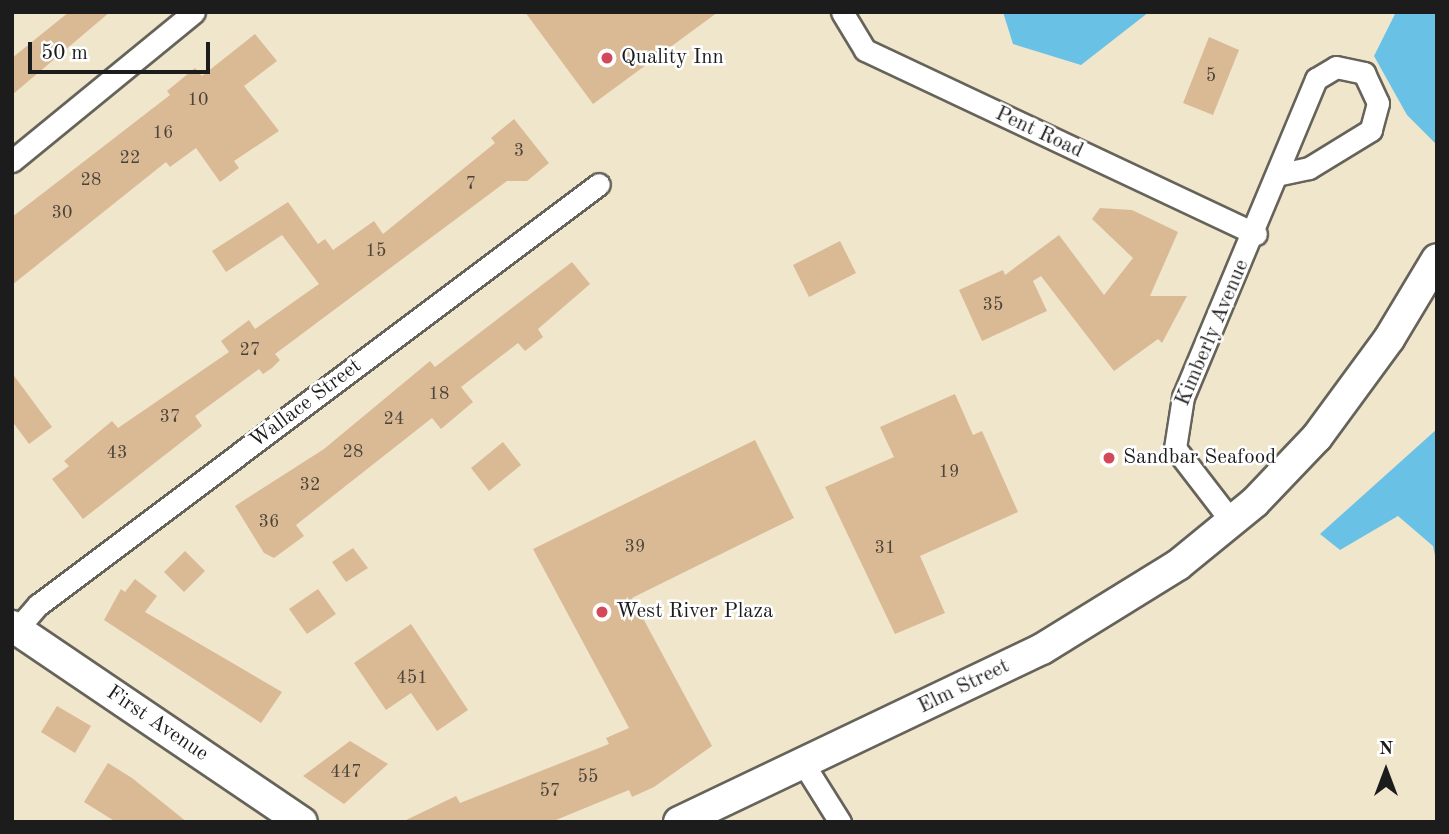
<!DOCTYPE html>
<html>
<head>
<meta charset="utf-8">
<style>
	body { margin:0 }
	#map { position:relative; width:1449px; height:834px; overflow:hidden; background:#f0e6cc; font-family:"Old Standard TT",serif }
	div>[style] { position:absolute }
	.water>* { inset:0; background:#69c1e6 }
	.building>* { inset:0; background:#daba95 }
	.roads { filter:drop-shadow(2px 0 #66635a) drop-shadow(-2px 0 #66635a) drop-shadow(0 2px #66635a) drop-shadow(0 -2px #66635a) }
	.minor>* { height:21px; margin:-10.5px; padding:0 10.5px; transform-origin:10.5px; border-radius:10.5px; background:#fff }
	.secondary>* { height:30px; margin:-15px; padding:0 15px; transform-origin:15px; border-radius:15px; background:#fff }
	.dots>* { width:19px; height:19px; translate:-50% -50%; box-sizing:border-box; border:4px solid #fff; border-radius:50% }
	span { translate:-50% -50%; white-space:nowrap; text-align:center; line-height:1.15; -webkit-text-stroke:5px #fff; paint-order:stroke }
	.number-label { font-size:18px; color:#4c443a }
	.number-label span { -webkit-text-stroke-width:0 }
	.poi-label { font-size:21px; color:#1c1c1c }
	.left { translate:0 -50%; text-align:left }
	.street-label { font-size:21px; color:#1c1c1c }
	.frame { position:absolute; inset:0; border:14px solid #1c1c1c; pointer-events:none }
	.north { position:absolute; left:1351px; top:736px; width:70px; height:70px; -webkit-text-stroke:5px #fff; paint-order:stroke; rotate:0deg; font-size:19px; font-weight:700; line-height:28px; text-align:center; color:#1c1c1c }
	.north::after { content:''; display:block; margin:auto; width:24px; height:32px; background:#1c1c1c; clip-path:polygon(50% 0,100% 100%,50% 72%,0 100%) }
	.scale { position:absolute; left:28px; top:42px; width:182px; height:32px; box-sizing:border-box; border:4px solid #1c1c1c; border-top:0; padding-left:9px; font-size:21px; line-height:24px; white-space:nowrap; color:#1c1c1c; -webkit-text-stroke:5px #fff; paint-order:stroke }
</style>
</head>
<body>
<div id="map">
	<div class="water">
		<i style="clip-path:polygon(1003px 12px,1149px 12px,1081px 65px,1013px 44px)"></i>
		<i style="clip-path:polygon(1396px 12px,1437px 12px,1437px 145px,1407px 115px,1374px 56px)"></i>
		<i style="clip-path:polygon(1437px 429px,1437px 565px,1433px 546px,1398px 516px,1340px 550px,1320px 534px)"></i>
	</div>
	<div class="building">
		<i style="clip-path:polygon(69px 12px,110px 12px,12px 95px,12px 58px)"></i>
		<i style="clip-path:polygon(525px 12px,718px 12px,593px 104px)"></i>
		<i style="clip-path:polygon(255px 34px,277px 61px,244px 86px,279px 131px,234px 161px,239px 168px,220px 182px,196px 148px,170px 167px,166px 162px,12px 285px,12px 217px,170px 95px,167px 91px,195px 68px,202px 76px)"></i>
		<i style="clip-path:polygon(1209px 37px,1239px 50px,1213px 115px,1183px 103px)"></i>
		<i style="clip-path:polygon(514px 119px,549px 163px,527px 181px,507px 181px,275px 354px,280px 360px,272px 368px,263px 374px,259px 369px,195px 416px,202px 426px,83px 519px,52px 479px,69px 466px,64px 461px,112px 421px,118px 428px,229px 352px,221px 341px,249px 320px,255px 329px,319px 284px,282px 235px,226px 272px,212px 251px,288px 202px,318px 244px,325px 239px,333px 250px,374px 221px,383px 234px,495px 143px,491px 138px)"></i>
		<i style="clip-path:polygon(1100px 208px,1132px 210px,1178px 232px,1150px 296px,1187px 296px,1162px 343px,1158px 339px,1114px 371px,1041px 276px,1033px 281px,1047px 311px,982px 341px,959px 290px,1003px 270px,1005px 275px,1059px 235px,1104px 295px,1133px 258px,1092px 219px)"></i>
		<i style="clip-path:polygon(840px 241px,856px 273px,809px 297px,793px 265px)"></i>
		<i style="clip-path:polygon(572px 262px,590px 284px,538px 329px,543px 337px,525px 351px,518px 343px,461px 387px,473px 402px,441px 429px,432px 418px,296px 525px,304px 536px,274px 558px,264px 553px,235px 506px,324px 449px,430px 361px,435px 367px)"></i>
		<i style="clip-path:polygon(12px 373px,52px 427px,29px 444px,12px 421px)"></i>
		<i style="clip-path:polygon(955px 394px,973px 435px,982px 431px,1018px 512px,920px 556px,945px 613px,895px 634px,825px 487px,894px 457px,880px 427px)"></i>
		<i style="clip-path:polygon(755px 440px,794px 518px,632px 598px,712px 746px,654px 787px,632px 797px,629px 790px,551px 822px,402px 822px,456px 796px,460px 803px,609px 744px,606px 738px,629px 728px,533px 549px)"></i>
		<i style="clip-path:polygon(503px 442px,521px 465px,489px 491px,471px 468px)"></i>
		<i style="clip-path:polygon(353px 548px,368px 568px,346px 582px,332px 562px)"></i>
		<i style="clip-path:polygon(185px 551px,205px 571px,184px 592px,164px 572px)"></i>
		<i style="clip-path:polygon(135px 579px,157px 596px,145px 612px,282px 692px,261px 723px,104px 620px,121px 589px,125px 592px)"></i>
		<i style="clip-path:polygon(318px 589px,336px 614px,307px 634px,289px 609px)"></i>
		<i style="clip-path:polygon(411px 624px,468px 710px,437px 731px,411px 693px,386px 710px,354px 663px)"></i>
		<i style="clip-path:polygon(57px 706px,91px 726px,75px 753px,41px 732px)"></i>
		<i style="clip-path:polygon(350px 741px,388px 764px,344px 804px,303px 776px)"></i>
		<i style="clip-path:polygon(108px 763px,132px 778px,187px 822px,116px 822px,84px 802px)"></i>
	</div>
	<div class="roads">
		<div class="minor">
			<i style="left:842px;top:12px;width:44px;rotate:58.8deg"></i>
			<i style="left:865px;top:50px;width:432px;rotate:25.2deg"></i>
			<i style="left:12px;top:161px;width:235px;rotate:-39.3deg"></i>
			<i style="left:1232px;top:522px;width:93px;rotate:-127.6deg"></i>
			<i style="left:1175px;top:448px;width:52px;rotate:-81.1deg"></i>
			<i style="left:1183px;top:397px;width:345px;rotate:-67.3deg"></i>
			<i style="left:1316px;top:79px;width:23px;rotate:-31deg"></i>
			<i style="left:1336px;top:67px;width:29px;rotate:12deg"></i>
			<i style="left:1364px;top:73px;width:33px;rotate:65deg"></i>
			<i style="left:1378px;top:103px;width:28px;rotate:105deg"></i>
			<i style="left:1371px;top:130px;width:73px;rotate:148.5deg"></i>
			<i style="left:1309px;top:168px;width:30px;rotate:168deg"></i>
			<i style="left:17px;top:629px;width:32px;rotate:-49deg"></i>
			<i style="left:38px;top:605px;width:701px;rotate:-36.89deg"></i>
			<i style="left:803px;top:763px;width:70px;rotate:57.9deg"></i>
		</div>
		<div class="secondary">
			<i style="left:12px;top:626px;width:350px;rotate:34.1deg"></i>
			<i style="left:679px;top:822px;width:402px;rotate:-25.5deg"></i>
			<i style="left:1042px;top:649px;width:160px;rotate:-31.7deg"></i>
			<i style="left:1178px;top:565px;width:99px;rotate:-39.3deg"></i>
			<i style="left:1255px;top:502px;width:90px;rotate:-46.4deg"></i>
			<i style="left:1317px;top:437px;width:122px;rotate:-53.7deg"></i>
			<i style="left:1389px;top:339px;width:93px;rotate:-59deg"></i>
		</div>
	</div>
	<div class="dots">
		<i style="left:607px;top:58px;background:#d1495b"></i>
		<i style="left:1109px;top:458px;background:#d1495b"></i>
		<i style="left:602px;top:612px;background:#d1495b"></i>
	</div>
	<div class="number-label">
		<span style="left:1211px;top:76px">5</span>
		<span style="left:198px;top:100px">10</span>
		<span style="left:163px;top:133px">16</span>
		<span style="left:519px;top:151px">3</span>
		<span style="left:130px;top:158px">22</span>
		<span style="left:91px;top:180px">28</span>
		<span style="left:471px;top:184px">7</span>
		<span style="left:62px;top:213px">30</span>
		<span style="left:376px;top:251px">15</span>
		<span style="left:993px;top:305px">35</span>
		<span style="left:250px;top:350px">27</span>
		<span style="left:439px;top:394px">18</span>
		<span style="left:170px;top:417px">37</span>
		<span style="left:394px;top:419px">24</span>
		<span style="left:353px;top:452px">28</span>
		<span style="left:117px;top:453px">43</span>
		<span style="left:949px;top:472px">19</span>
		<span style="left:310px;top:485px">32</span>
		<span style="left:269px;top:522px">36</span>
		<span style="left:635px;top:547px">39</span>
		<span style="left:885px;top:548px">31</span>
		<span style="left:412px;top:678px">451</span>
		<span style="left:346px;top:772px">447</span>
		<span style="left:588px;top:777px">55</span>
		<span style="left:550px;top:791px">57</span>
	</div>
	<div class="poi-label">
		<span class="left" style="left:621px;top:58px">Quality Inn</span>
		<span class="left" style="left:1123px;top:458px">Sandbar Seafood</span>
		<span class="left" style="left:616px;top:612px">West River Plaza</span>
	</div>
	<div class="street-label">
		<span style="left:1039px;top:133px;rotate:25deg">Pent Road</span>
		<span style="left:1213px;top:333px;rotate:-67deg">Kimberly Avenue</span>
		<span style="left:306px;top:404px;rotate:-37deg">Wallace Street</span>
		<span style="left:964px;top:687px;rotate:-26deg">Elm Street</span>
		<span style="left:157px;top:724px;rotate:34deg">First Avenue</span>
	</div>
	<div class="frame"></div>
	<div class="north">N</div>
	<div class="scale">50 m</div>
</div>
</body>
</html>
